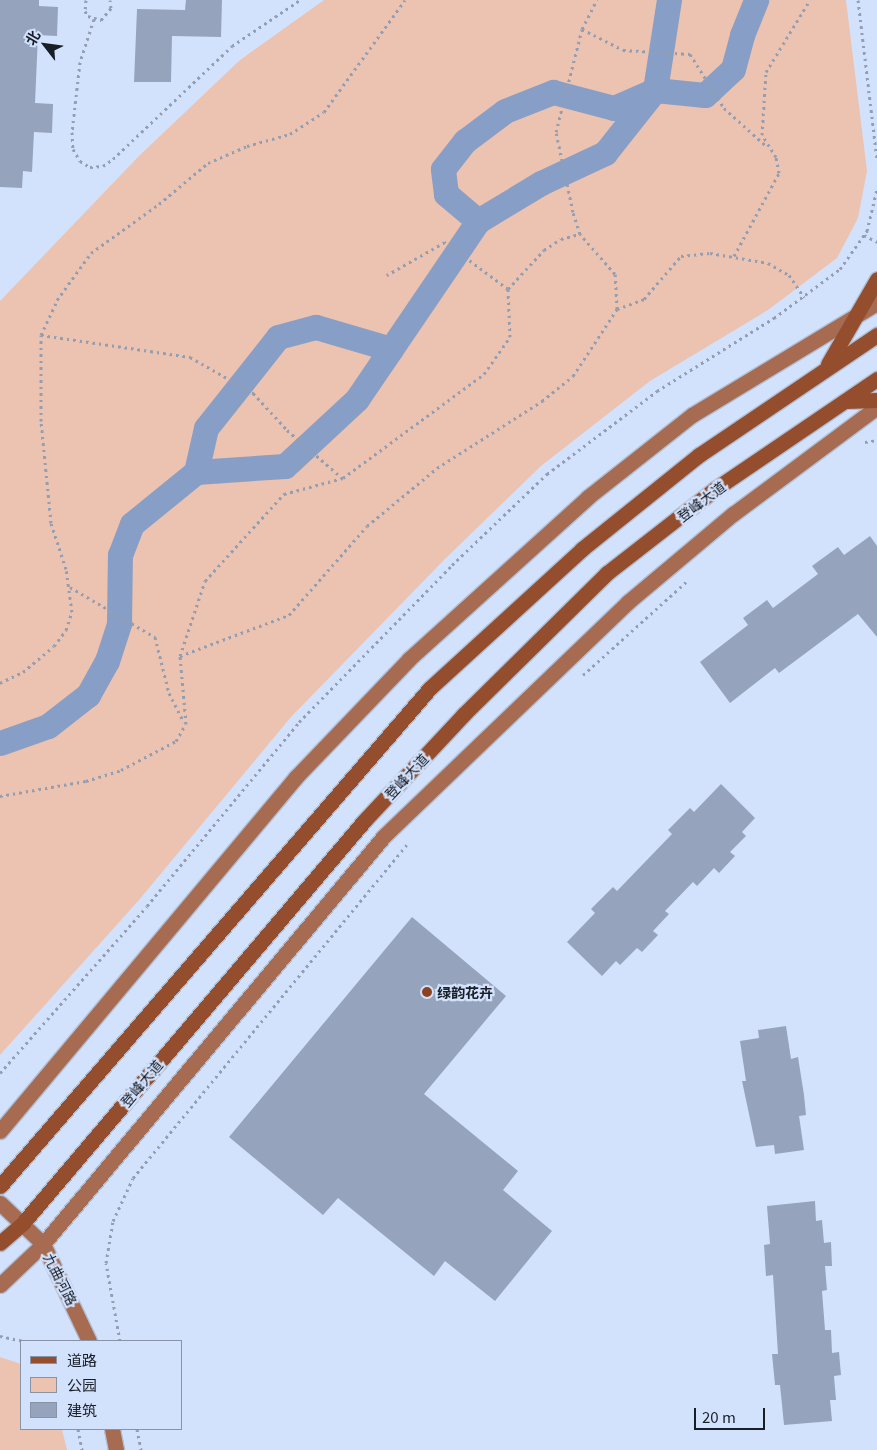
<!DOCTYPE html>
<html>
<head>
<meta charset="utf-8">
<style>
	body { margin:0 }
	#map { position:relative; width:877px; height:1450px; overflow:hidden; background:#d3e2fc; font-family:Georgia,"Noto Sans SC",serif }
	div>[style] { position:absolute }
	.green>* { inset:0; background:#ecc2b0 }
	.canal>* { height:25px; margin:-12.5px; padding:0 12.5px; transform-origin:12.5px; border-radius:12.5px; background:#879ec6 }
	.building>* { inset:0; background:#95a4bc }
	.path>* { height:3px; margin-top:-1.5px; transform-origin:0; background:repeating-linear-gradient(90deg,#939eb3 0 2.5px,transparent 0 6.5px) }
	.roads { filter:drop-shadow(1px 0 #b1bfd5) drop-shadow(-1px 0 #b1bfd5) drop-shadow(0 1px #b1bfd5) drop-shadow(0 -1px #b1bfd5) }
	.secondary>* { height:15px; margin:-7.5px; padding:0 7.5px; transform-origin:7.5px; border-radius:7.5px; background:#a66b51 }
	.primary>* { height:15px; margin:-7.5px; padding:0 7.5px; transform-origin:7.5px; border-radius:7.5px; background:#954e2d }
	.dots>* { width:14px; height:14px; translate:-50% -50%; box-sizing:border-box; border:2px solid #d3e2fc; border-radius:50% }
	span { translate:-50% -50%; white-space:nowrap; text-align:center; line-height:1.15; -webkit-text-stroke:4.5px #d3e2fc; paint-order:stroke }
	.street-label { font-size:14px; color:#181d26 }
	.poi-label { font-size:14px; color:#181d26; font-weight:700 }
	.left { translate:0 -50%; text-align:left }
	.legend { position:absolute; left:20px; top:1340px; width:162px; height:90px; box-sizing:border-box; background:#d3e2fc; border:1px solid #8893a6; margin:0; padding:6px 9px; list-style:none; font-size:15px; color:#181d26 }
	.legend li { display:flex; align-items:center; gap:10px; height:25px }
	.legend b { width:25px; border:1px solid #8893a6 }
	.north { position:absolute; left:20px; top:20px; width:50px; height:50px; -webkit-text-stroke:4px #d3e2fc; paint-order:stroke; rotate:300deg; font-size:14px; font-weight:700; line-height:20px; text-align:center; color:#181d26 }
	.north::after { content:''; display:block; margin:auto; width:18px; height:22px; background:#181d26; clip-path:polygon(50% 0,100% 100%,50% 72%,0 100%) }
	.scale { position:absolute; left:694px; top:1408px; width:71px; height:22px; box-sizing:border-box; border:2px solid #181d26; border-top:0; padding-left:6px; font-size:15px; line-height:18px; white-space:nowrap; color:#181d26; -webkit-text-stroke:4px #d3e2fc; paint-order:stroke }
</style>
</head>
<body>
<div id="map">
	<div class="green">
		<i style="clip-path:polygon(324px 0,846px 0,867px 171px,858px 218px,837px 258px,768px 310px,650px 381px,541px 466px,445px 559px,291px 717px,139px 900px,0 1055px,0 301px,139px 156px,240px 60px)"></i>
		<i style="clip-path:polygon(0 1357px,21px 1364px,21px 1429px,62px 1429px,67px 1450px,0 1450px)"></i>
	</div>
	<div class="canal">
		<i style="left:478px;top:221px;width:74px;rotate:-31.1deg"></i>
		<i style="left:541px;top:183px;width:71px;rotate:-25.1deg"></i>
		<i style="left:605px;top:153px;width:80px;rotate:-51.6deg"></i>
		<i style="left:655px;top:90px;width:91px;rotate:-81.2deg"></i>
		<i style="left:196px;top:472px;width:89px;rotate:-3.9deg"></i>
		<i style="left:285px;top:466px;width:98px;rotate:-42.9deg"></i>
		<i style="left:357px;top:399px;width:60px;rotate:-55.8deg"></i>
		<i style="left:0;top:743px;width:51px;rotate:-19.5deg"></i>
		<i style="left:48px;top:726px;width:51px;rotate:-37.8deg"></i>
		<i style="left:88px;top:695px;width:39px;rotate:-61deg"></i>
		<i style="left:107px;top:661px;width:40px;rotate:-72deg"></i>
		<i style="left:119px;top:623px;width:68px;rotate:-89.2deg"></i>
		<i style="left:120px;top:555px;width:33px;rotate:-69deg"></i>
		<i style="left:132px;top:524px;width:82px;rotate:-39.1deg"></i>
		<i style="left:196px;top:472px;width:45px;rotate:-77.2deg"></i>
		<i style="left:206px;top:428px;width:116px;rotate:-51.6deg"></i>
		<i style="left:278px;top:337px;width:39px;rotate:-15deg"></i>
		<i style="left:316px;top:327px;width:78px;rotate:16.3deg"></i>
		<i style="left:391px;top:349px;width:155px;rotate:-55.8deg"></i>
		<i style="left:478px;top:221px;width:42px;rotate:-139.8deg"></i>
		<i style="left:446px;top:194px;width:25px;rotate:-97deg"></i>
		<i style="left:443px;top:169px;width:36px;rotate:-52deg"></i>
		<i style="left:465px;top:141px;width:50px;rotate:-36.9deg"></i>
		<i style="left:505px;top:111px;width:52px;rotate:-21.6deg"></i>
		<i style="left:553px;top:92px;width:63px;rotate:14.7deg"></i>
		<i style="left:614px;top:108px;width:45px;rotate:-23.7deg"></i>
		<i style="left:655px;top:90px;width:50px;rotate:5.7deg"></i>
		<i style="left:705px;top:95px;width:38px;rotate:-43deg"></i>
		<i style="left:733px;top:69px;width:35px;rotate:-75deg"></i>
		<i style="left:742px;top:35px;width:38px;rotate:-68deg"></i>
	</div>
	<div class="building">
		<i style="clip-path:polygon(0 0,39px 0,39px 6px,58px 7px,57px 36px,38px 35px,35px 103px,53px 104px,52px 133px,34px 132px,32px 172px,23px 171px,22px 188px,0 187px)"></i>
		<i style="clip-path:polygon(186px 0,222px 0,221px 37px,172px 36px,171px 82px,134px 82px,137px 9px,185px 10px)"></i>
		<i style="clip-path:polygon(870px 536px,877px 546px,877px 637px,858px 614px,779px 673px,775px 668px,730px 703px,700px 662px,748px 625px,743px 618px,767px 600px,773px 608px,818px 574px,812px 566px,838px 547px,844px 555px)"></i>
		<i style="clip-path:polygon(721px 784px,755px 818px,742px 832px,746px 836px,730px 852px,735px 856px,719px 873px,714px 868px,697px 886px,693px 882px,665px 911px,669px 914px,653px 931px,658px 935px,642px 952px,637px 948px,620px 965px,616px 961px,602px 976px,567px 942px,595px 913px,591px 909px,613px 887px,617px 891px,672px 834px,668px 830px,690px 808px,694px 812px)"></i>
		<i style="clip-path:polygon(412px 917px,506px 996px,424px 1094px,518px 1171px,503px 1190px,552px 1231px,495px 1301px,445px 1261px,434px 1276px,338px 1198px,323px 1215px,229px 1137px)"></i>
		<i style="clip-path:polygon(786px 1026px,791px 1059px,798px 1057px,804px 1095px,806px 1115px,799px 1116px,804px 1150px,775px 1154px,774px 1145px,756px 1147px,742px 1081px,746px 1081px,740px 1041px,759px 1038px,758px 1030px)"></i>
		<i style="clip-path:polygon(815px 1201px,816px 1221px,822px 1220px,824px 1243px,831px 1242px,832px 1266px,825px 1266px,827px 1290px,822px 1291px,825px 1330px,831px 1330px,832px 1353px,839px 1352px,841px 1375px,834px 1376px,836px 1400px,830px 1400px,832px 1421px,784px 1425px,780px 1385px,775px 1385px,772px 1354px,778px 1354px,773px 1275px,766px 1276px,764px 1245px,770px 1244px,767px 1206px)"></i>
	</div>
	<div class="path">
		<i style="left:86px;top:0;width:11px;rotate:95deg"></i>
		<i style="left:85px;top:11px;width:6px;rotate:59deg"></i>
		<i style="left:88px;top:16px;width:14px;rotate:17deg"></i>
		<i style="left:101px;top:20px;width:16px;rotate:-50deg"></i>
		<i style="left:111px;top:8px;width:8px;rotate:-97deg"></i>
		<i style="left:858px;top:0;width:160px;rotate:83.2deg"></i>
		<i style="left:94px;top:19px;width:45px;rotate:108deg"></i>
		<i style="left:80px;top:62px;width:70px;rotate:96.5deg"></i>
		<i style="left:72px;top:132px;width:17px;rotate:87deg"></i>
		<i style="left:73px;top:149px;width:14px;rotate:60deg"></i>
		<i style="left:80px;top:161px;width:12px;rotate:31deg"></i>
		<i style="left:90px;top:167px;width:13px;rotate:-4deg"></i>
		<i style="left:103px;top:166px;width:12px;rotate:-35deg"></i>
		<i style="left:113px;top:159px;width:164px;rotate:-43.5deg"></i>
		<i style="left:232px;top:46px;width:82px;rotate:-34.1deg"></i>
		<i style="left:582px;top:29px;width:46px;rotate:27.1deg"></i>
		<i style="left:623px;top:50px;width:67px;rotate:3.4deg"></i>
		<i style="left:690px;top:54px;width:64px;rotate:57.8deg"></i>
		<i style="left:724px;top:108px;width:55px;rotate:42.1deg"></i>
		<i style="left:864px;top:235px;width:15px;rotate:28deg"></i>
		<i style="left:734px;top:256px;width:94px;rotate:-61.5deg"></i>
		<i style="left:779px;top:173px;width:16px;rotate:-101deg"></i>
		<i style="left:776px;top:157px;width:26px;rotate:-122deg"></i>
		<i style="left:762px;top:135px;width:63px;rotate:-86.4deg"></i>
		<i style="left:766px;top:72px;width:84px;rotate:-58.6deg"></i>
		<i style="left:508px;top:289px;width:53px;rotate:-47.3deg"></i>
		<i style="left:544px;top:250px;width:20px;rotate:-33deg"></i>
		<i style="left:561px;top:239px;width:20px;rotate:-15deg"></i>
		<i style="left:617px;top:309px;width:29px;rotate:-20deg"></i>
		<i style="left:644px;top:299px;width:57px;rotate:-49.3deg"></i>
		<i style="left:681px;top:256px;width:29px;rotate:-6deg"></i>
		<i style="left:710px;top:253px;width:59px;rotate:9.8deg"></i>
		<i style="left:768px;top:263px;width:24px;rotate:30deg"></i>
		<i style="left:789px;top:275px;width:27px;rotate:56deg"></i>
		<i style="left:41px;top:335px;width:151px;rotate:8.4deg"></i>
		<i style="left:190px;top:357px;width:73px;rotate:29.7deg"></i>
		<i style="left:253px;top:393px;width:50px;rotate:47.4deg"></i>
		<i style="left:287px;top:430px;width:73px;rotate:41.1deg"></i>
		<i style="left:865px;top:442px;width:12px;rotate:-9deg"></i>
		<i style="left:70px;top:587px;width:99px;rotate:30.5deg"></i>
		<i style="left:155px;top:637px;width:58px;rotate:76deg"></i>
		<i style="left:169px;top:693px;width:33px;rotate:63deg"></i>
		<i style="left:180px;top:656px;width:79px;rotate:-71.6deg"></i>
		<i style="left:205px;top:581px;width:118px;rotate:-47.8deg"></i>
		<i style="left:284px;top:494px;width:61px;rotate:-15.2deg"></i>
		<i style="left:343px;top:478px;width:175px;rotate:-36.4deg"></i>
		<i style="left:484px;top:374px;width:45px;rotate:-54.9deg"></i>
		<i style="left:510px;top:337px;width:48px;rotate:-92.4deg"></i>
		<i style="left:508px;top:289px;width:79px;rotate:-143.3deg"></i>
		<i style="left:445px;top:242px;width:67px;rotate:150.4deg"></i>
		<i style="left:583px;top:675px;width:139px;rotate:-42.1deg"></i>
		<i style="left:0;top:683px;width:25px;rotate:-26deg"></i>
		<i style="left:23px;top:672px;width:40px;rotate:-40deg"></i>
		<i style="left:54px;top:646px;width:20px;rotate:-53deg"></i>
		<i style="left:66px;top:630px;width:19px;rotate:-72deg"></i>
		<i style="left:72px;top:612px;width:43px;rotate:-97.9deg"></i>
		<i style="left:66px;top:569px;width:48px;rotate:-108.1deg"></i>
		<i style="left:51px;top:523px;width:102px;rotate:-95.6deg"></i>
		<i style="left:41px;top:421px;width:86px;rotate:-90deg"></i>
		<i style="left:41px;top:335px;width:38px;rotate:-65deg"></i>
		<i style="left:57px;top:300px;width:58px;rotate:-54.1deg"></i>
		<i style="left:91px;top:253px;width:84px;rotate:-35.8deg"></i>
		<i style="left:159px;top:204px;width:64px;rotate:-39.9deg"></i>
		<i style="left:208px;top:163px;width:43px;rotate:-23.6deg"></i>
		<i style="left:247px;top:146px;width:45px;rotate:-15.6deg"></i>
		<i style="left:290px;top:134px;width:40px;rotate:-32.9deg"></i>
		<i style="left:324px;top:112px;width:138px;rotate:-54.1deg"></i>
		<i style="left:0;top:796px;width:87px;rotate:-9.9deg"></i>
		<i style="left:86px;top:781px;width:37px;rotate:-17deg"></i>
		<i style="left:121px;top:770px;width:62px;rotate:-27.8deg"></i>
		<i style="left:176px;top:741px;width:20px;rotate:-60deg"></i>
		<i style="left:186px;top:724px;width:68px;rotate:-95deg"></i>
		<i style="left:180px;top:656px;width:116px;rotate:-20.6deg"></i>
		<i style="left:289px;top:615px;width:118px;rotate:-48.8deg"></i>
		<i style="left:367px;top:526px;width:91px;rotate:-39.6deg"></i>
		<i style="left:437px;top:468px;width:125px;rotate:-32.5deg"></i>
		<i style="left:542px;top:401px;width:40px;rotate:-39deg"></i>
		<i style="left:573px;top:376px;width:80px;rotate:-56.7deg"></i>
		<i style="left:617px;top:309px;width:35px;rotate:-93deg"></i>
		<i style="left:615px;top:274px;width:53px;rotate:-131.2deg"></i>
		<i style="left:580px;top:234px;width:23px;rotate:-108deg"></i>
		<i style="left:573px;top:212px;width:82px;rotate:-102deg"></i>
		<i style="left:556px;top:132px;width:106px;rotate:-75.8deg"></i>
		<i style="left:582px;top:29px;width:33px;rotate:-63deg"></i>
		<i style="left:0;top:1073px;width:222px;rotate:-48.6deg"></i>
		<i style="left:147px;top:906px;width:239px;rotate:-50.4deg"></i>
		<i style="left:299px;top:722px;width:219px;rotate:-45.7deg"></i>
		<i style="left:452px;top:565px;width:132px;rotate:-43.8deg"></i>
		<i style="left:547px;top:474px;width:138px;rotate:-37deg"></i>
		<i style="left:657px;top:391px;width:138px;rotate:-32deg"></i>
		<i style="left:774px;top:318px;width:82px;rotate:-36.6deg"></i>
		<i style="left:840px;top:269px;width:47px;rotate:-54.6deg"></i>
		<i style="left:867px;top:231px;width:43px;rotate:-76.6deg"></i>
		<i style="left:0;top:1336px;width:24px;rotate:12deg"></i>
		<i style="left:120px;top:1341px;width:79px;rotate:-100.2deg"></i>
		<i style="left:106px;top:1263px;width:43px;rotate:-80.5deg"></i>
		<i style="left:113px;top:1221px;width:47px;rotate:-65.1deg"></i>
		<i style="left:133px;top:1178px;width:435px;rotate:-50.6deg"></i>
		<i style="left:78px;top:1429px;width:21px;rotate:79deg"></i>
		<i style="left:137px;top:1429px;width:21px;rotate:79deg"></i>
	</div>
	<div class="roads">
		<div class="secondary">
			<i style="left:0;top:1131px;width:461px;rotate:-50.1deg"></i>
			<i style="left:296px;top:777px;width:163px;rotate:-46.2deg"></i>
			<i style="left:409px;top:659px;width:241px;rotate:-42.1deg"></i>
			<i style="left:588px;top:497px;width:132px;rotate:-38.3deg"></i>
			<i style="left:692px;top:415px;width:216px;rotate:-31.2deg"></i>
			<i style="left:0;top:1203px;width:59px;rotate:43.6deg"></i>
			<i style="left:43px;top:1244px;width:107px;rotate:64.6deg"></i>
			<i style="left:0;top:1285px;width:59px;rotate:-43.6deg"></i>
			<i style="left:43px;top:1244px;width:532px;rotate:-50.11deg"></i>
			<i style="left:384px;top:836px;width:338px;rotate:-43.8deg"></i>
			<i style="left:628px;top:602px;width:137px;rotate:-40deg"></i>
			<i style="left:733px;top:514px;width:179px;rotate:-36.6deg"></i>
			<i style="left:112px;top:1429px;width:21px;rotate:79deg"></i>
		</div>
		<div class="primary">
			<i style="left:828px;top:364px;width:98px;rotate:-60deg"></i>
			<i style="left:846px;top:401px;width:31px;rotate:-2deg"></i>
			<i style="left:0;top:1186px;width:658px;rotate:-49.19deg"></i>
			<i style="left:430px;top:688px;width:206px;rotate:-42.4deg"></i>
			<i style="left:582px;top:549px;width:150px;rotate:-38.8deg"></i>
			<i style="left:699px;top:455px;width:215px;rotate:-34deg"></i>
			<i style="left:0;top:1243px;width:29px;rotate:-41deg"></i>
			<i style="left:22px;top:1224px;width:529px;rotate:-49.68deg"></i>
			<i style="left:364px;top:821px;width:146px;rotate:-46.9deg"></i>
			<i style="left:464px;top:714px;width:201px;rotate:-44.6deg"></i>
			<i style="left:607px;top:573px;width:137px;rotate:-37.9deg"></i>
			<i style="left:715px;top:489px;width:196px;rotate:-34.2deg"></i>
		</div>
	</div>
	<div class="dots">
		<i style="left:427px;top:992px;background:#8b4321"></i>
	</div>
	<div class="street-label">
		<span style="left:701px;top:501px;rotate:-37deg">登峰大道</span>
		<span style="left:406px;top:776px;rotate:-47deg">登峰大道</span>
		<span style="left:141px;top:1083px;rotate:-50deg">登峰大道</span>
		<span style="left:61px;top:1279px;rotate:63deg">九曲河路</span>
	</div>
	<div class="poi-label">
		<span class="left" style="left:437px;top:992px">绿韵花卉</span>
	</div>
	<ul class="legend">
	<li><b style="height:6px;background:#954e2d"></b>道路</li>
	<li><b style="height:14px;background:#ecc2b0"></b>公园</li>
	<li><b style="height:14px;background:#95a4bc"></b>建筑</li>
	</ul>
	<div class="north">北</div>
	<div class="scale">20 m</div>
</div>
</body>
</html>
